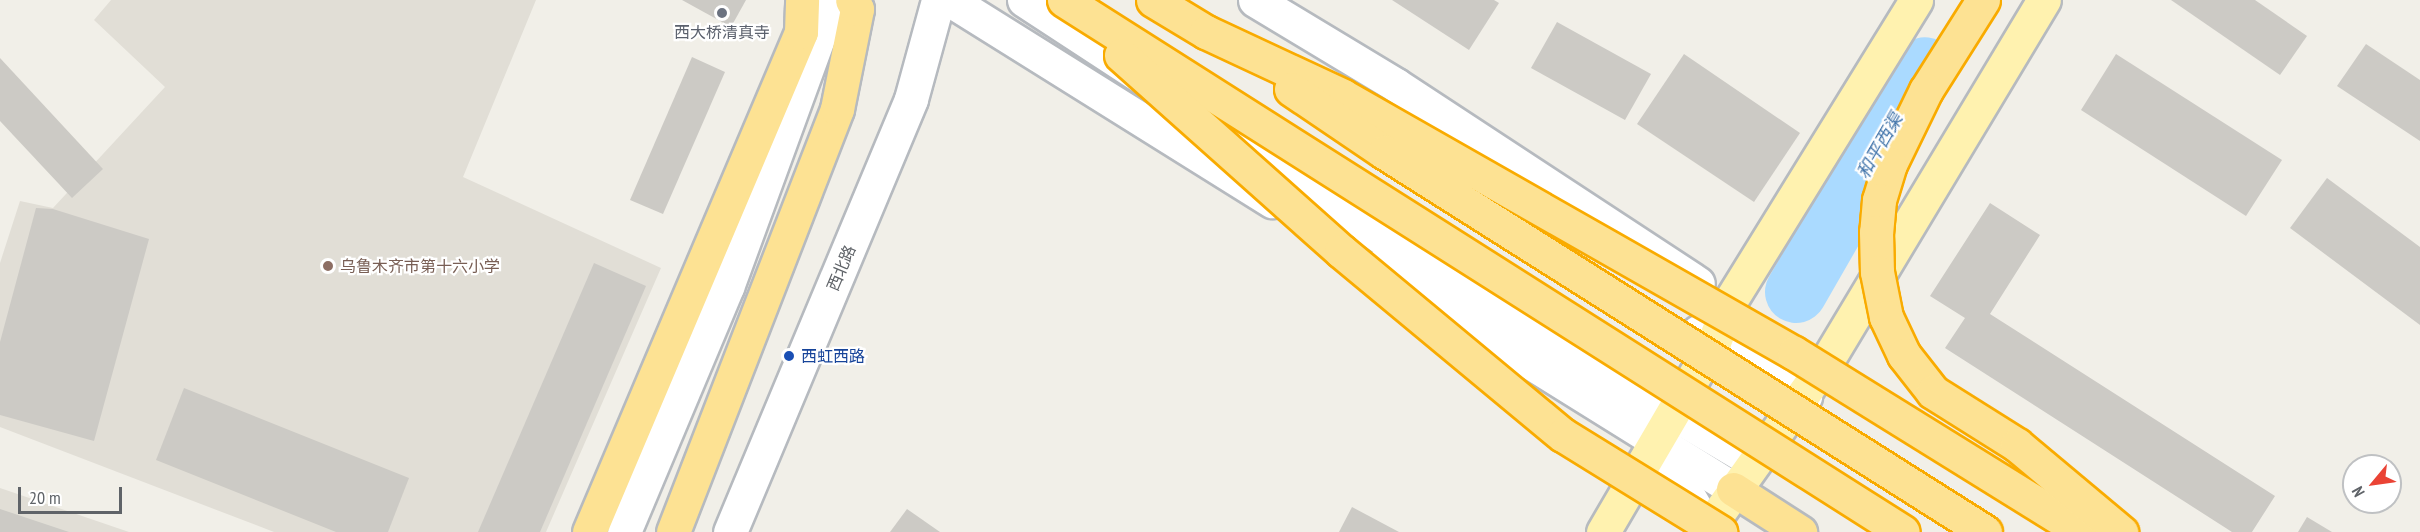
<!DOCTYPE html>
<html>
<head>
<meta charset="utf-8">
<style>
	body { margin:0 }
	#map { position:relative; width:2420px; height:532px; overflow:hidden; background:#f1efe8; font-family:"PT Sans Narrow","Noto Sans SC",sans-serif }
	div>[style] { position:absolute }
	.education>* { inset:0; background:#e1ded6 }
	.river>* { height:62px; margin:-31px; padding:0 31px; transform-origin:31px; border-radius:31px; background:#aadaff }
	.building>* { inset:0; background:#cccac5 }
	.roads { filter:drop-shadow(2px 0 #b6babf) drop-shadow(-2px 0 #b6babf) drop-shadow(0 2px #b6babf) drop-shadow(0 -2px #b6babf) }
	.secondary>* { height:33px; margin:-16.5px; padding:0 16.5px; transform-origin:16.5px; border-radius:16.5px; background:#fff }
	.primary>* { height:33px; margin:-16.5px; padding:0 16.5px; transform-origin:16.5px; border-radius:16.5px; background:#fff2af }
	.highway>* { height:33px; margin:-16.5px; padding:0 16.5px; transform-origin:16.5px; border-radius:16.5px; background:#fde293 }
	.bridges { filter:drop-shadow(2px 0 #f9ab00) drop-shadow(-2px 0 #f9ab00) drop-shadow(0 2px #f9ab00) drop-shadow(0 -2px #f9ab00) }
	.highway-bridge>* { height:33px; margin:-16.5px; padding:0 16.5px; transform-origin:16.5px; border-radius:16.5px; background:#fde293 }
	.dots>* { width:16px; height:16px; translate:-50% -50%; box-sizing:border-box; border:3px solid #fff; border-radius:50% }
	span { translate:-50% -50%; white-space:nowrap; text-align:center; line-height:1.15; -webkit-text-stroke:4.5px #fff; paint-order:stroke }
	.worship-label { font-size:16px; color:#5b616d }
	.education-label { font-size:16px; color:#785e54 }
	.left { translate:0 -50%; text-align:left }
	.street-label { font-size:16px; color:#5f6368 }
	.transit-label { font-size:16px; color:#164399 }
	.water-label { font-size:18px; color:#4174aa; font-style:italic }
	.north { position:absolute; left:2342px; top:454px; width:60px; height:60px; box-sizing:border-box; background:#fff; border:2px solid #bfc1c3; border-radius:50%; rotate:241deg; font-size:16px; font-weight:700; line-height:24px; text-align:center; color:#5f6368 }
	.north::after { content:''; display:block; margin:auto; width:21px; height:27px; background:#ea4335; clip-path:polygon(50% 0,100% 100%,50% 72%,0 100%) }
	.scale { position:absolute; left:18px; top:487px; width:104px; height:27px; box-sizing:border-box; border:3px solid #5f6368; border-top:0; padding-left:8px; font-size:18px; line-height:21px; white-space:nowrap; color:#5f6368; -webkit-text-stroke:4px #fff; paint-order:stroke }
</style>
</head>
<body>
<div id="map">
	<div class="education">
		<i style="clip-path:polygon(111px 0,536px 0,463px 177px,661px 268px,546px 532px,274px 532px,0 427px,0 263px,20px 201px,53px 208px,165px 87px,94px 20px)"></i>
		<i style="clip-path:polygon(0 488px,129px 532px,0 532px)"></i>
	</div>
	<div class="river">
		<i style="left:1796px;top:292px;width:258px;rotate:-60.1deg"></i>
	</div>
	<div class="building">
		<i style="clip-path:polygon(682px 0,746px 0,731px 27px)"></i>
		<i style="clip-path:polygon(1392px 0,1494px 0,1499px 3px,1469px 50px)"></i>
		<i style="clip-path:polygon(2171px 0,2255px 0,2307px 36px,2280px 75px)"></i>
		<i style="clip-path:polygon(1557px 22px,1651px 74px,1625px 120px,1531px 68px)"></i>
		<i style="clip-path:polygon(2366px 44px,2420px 80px,2420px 141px,2337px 86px)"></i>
		<i style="clip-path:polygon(1684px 54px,1800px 133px,1754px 202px,1637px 124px)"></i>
		<i style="clip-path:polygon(2116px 54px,2282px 160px,2246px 216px,2081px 110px)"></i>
		<i style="clip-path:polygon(692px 57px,725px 72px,663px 214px,630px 200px)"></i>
		<i style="clip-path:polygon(0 58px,103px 169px,72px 198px,0 121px)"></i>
		<i style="clip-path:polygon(2327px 178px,2420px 247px,2420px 325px,2290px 228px)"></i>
		<i style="clip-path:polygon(1990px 203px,2040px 235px,1990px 314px,2275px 496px,2252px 532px,2232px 532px,1945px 348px,1965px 318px,1930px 296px)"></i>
		<i style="clip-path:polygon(36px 208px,53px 209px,149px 239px,94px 441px,0 415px,0 342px)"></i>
		<i style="clip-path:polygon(594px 263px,646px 286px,540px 532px,478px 532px)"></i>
		<i style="clip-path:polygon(184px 388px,409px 478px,388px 532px,336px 532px,156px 460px)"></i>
		<i style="clip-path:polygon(1352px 507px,1399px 532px,1339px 532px)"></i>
		<i style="clip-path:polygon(0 509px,69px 532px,0 532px)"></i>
		<i style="clip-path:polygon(907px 509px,940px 532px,890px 532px)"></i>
		<i style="clip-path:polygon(2307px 517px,2332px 532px,2298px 532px)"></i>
	</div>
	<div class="roads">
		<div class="secondary">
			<i style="left:950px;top:0;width:380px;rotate:32deg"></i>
			<i style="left:1024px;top:0;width:142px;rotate:33.2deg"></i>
			<i style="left:1255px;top:0;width:165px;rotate:31.1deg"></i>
			<i style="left:1396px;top:85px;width:361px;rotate:33.3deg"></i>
			<i style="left:1214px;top:124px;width:244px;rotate:34.1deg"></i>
			<i style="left:1416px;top:261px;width:393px;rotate:30.7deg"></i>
			<i style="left:1377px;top:267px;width:420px;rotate:31.9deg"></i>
			<i style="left:1698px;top:332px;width:125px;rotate:30.9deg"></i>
			<i style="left:1658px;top:445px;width:98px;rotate:59.2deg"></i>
			<i style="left:624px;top:532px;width:266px;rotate:-67.2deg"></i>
			<i style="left:727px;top:287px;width:306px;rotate:-69.9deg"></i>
			<i style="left:730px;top:532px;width:469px;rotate:-67.3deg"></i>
			<i style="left:911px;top:99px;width:103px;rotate:-74.7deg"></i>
		</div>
		<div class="primary">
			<i style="left:1603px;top:532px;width:220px;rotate:-59.7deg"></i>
			<i style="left:1714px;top:342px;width:42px;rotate:-69deg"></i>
			<i style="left:1729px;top:303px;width:356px;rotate:-58.3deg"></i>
			<i style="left:1705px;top:532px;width:206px;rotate:-54.5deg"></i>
			<i style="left:1825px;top:364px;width:425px;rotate:-59deg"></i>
		</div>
		<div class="highway">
			<i style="left:1733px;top:489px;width:80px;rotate:32.7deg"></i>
			<i style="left:589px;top:532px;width:543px;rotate:-67.02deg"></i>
			<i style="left:801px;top:32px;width:32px;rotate:-88deg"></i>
			<i style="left:673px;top:532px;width:454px;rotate:-68.8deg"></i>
			<i style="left:837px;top:109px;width:102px;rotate:-78.7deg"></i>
			<i style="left:857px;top:9px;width:10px;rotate:-119deg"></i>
		</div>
	</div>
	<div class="bridges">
		<div class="highway-bridge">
			<i style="left:1064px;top:0;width:993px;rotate:32.38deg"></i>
			<i style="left:1153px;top:0;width:62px;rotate:31.1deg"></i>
			<i style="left:1206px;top:32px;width:151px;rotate:25deg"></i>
			<i style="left:1343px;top:96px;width:519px;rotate:29.68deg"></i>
			<i style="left:1794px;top:353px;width:340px;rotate:31.8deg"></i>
			<i style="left:1983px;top:0;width:107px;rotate:122.3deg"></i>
			<i style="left:1926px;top:90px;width:82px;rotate:115.9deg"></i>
			<i style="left:1890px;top:164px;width:38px;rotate:107deg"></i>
			<i style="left:1879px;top:200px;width:32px;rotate:95deg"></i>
			<i style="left:1876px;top:232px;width:40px;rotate:88.6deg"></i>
			<i style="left:1877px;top:272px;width:46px;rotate:78.7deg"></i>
			<i style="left:1886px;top:317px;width:42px;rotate:64.7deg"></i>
			<i style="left:1904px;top:355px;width:47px;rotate:51.9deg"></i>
			<i style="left:1933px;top:392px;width:99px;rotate:32.2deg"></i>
			<i style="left:2017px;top:445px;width:136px;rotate:39.9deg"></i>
			<i style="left:1121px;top:55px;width:295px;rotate:41.7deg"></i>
			<i style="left:1341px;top:251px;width:288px;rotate:39.7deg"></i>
			<i style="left:1563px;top:435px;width:185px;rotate:31.7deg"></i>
			<i style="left:1291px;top:89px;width:112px;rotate:34.1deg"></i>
			<i style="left:1384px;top:152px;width:711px;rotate:32.3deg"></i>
		</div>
	</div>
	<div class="dots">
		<i style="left:722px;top:13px;background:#6b7280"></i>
		<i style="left:328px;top:266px;background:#8d6e63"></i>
		<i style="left:789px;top:356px;background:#1a4fb4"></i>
	</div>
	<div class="worship-label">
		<span style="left:722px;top:32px">西大桥清真寺</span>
	</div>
	<div class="education-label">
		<span class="left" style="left:340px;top:266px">乌鲁木齐市第十六小学</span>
	</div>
	<div class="street-label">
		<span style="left:841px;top:268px;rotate:-67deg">西北路</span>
	</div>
	<div class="transit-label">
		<span class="left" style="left:801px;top:356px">西虹西路</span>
	</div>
	<div class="water-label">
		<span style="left:1880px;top:146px;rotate:-60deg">和平西渠</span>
	</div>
	<div class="north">N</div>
	<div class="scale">20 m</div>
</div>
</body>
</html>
